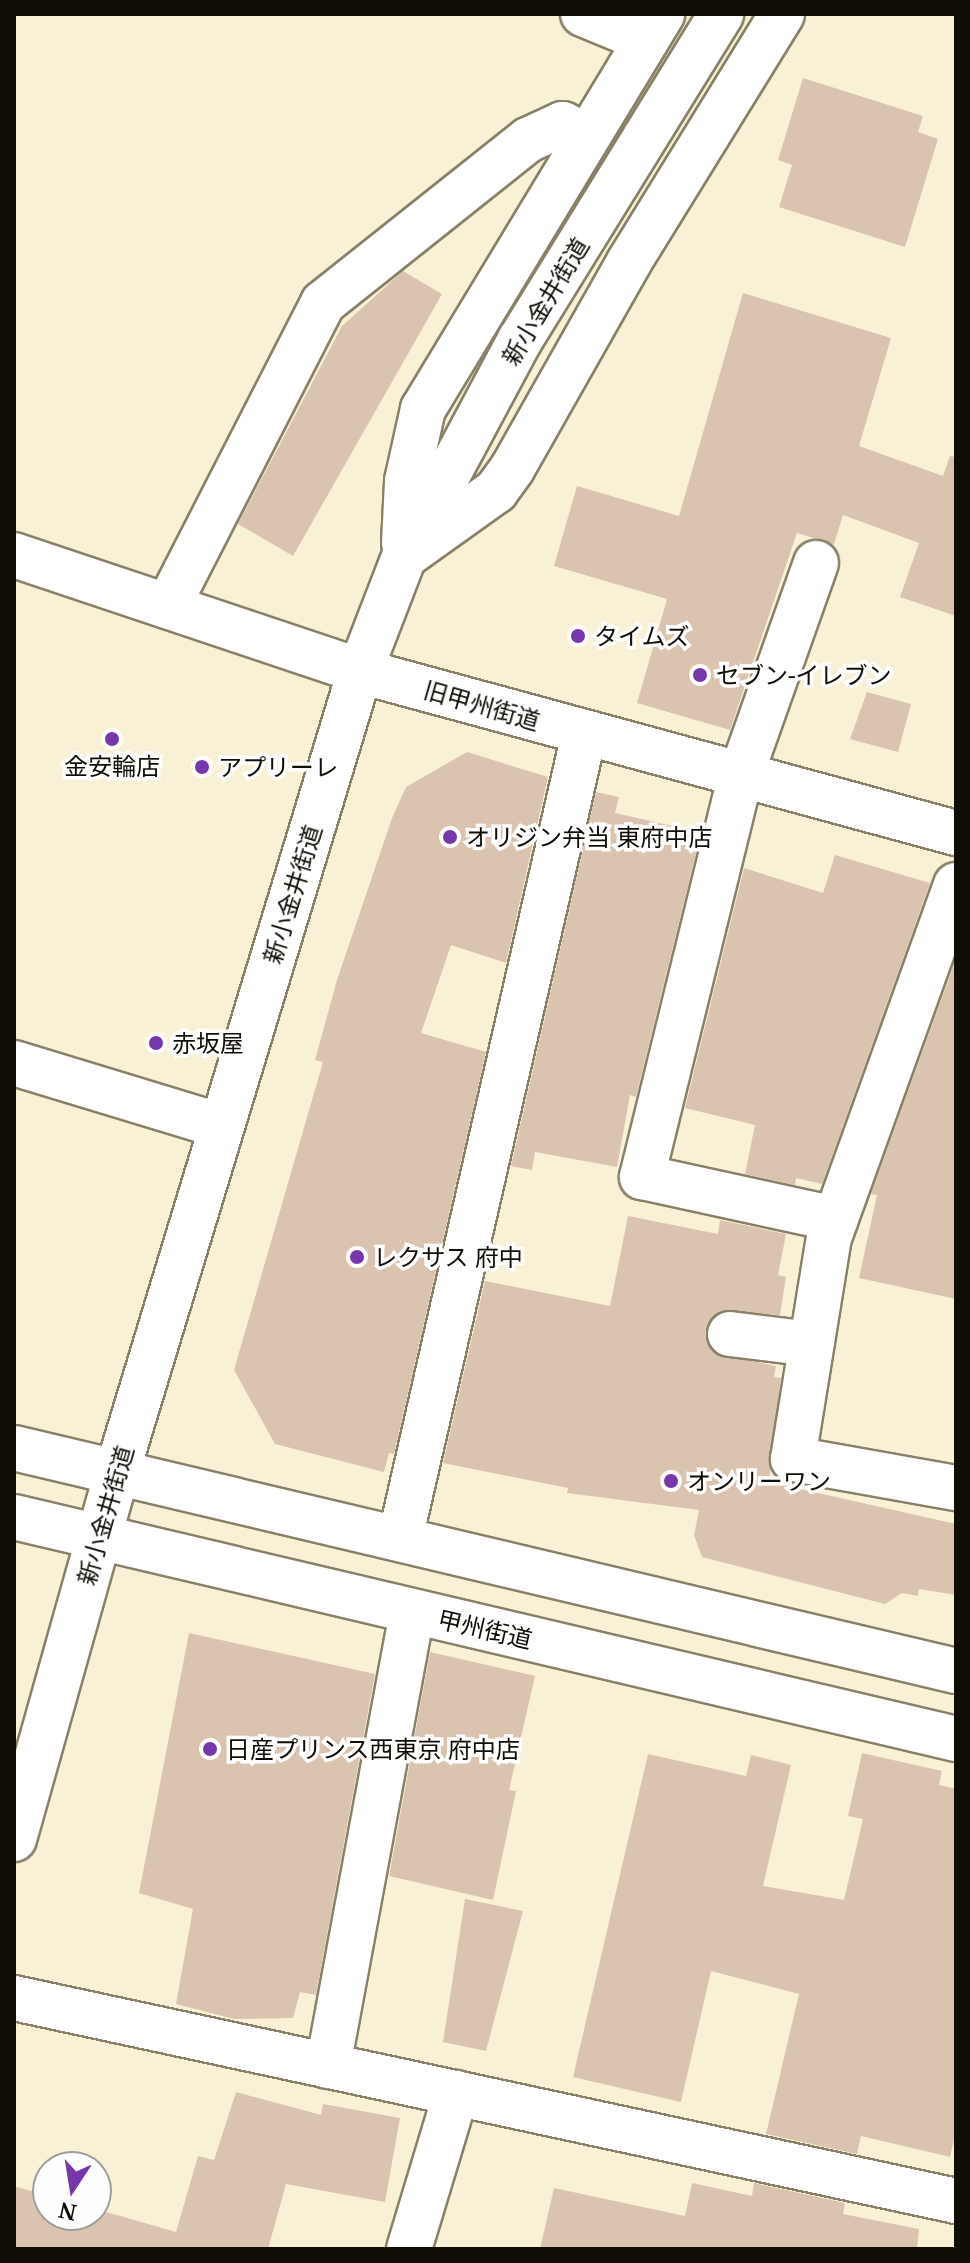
<!DOCTYPE html>
<html>
<head>
<meta charset="utf-8">
<style>
	body { margin:0 }
	#map { position:relative; width:970px; height:2263px; overflow:hidden; background:#f9f1d5; font-family:"Noto Serif","Noto Sans JP",serif }
	div>[style] { position:absolute }
	.building>* { inset:0; background:#dac4af }
	.roads { filter:drop-shadow(2px 0 #888168) drop-shadow(-2px 0 #888168) drop-shadow(0 2px #888168) drop-shadow(0 -2px #888168) }
	.minor>* { height:44px; margin:-22px; padding:0 22px; transform-origin:22px; border-radius:22px; background:#fff }
	.major>* { height:44px; margin:-22px; padding:0 22px; transform-origin:22px; border-radius:22px; background:#fff }
	.highway>* { height:44px; margin:-22px; padding:0 22px; transform-origin:22px; border-radius:22px; background:#fff }
	.dots>* { width:22px; height:22px; translate:-50% -50%; box-sizing:border-box; border:4px solid #fefefe; border-radius:50% }
	span { translate:-50% -50%; white-space:nowrap; text-align:center; line-height:1.15; -webkit-text-stroke:7px #fefefe; paint-order:stroke }
	.street-label { font-size:24px; color:#100d05 }
	.poi-label { font-size:24px; color:#100d05 }
	.left { translate:0 -50%; text-align:left }
	.frame { position:absolute; inset:0; border:16px solid #100d05; pointer-events:none }
	.north { position:absolute; left:32px; top:2151px; width:80px; height:80px; box-sizing:border-box; background:#fefefe; border:2px solid #9f9e9a; border-radius:50%; rotate:192deg; font-size:22px; font-weight:700; line-height:32px; text-align:center; color:#100d05 }
	.north::after { content:''; display:block; margin:auto; width:28px; height:36px; background:#7637ad; clip-path:polygon(50% 0,100% 100%,50% 72%,0 100%) }
</style>
</head>
<body>
<div id="map">
	<div class="building">
		<i style="clip-path:polygon(803px 78px,923px 116px,918px 132px,938px 139px,905px 247px,779px 207px,792px 165px,778px 160px)"></i>
		<i style="clip-path:polygon(403px 271px,442px 294px,293px 556px,238px 524px,342px 326px)"></i>
		<i style="clip-path:polygon(743px 293px,891px 338px,859px 446px,943px 476px,950px 456px,956px 457px,956px 616px,900px 597px,919px 543px,843px 515px,834px 544px,797px 533px,730px 730px,637px 703px,667px 599px,554px 566px,577px 486px,679px 516px)"></i>
		<i style="clip-path:polygon(867px 692px,911px 704px,898px 752px,850px 739px)"></i>
		<i style="clip-path:polygon(467px 752px,548px 777px,506px 963px,451px 945px,421px 1033px,486px 1052px,394px 1454px,389px 1453px,384px 1472px,275px 1444px,234px 1370px,323px 1062px,315px 1060px,337px 980px,392px 818px,406px 787px)"></i>
		<i style="clip-path:polygon(596px 792px,619px 797px,615px 813px,695px 831px,691px 843px,698px 845px,636px 1097px,630px 1095px,617px 1167px,535px 1152px,532px 1170px,511px 1166px)"></i>
		<i style="clip-path:polygon(835px 855px,930px 883px,822px 1184px,796px 1178px,795px 1185px,745px 1174px,755px 1125px,685px 1108px,744px 868px,823px 893px)"></i>
		<i style="clip-path:polygon(956px 959px,956px 1299px,859px 1278px,877px 1195px,871px 1194px)"></i>
		<i style="clip-path:polygon(628px 1216px,718px 1234px,720px 1220px,786px 1234px,778px 1275px,786px 1277px,780px 1315px,721px 1311px,705px 1332px,716px 1354px,776px 1366px,774px 1377px,781px 1378px,769px 1482px,956px 1524px,956px 1595px,919px 1589px,918px 1596px,902px 1593px,885px 1604px,702px 1557px,694px 1535px,699px 1510px,567px 1493px,568px 1488px,443px 1463px,485px 1281px,610px 1306px)"></i>
		<i style="clip-path:polygon(189px 1633px,375px 1674px,316px 1995px,300px 1992px,293px 2018px,234px 2019px,176px 2004px,193px 1909px,139px 1893px)"></i>
		<i style="clip-path:polygon(430px 1652px,535px 1676px,509px 1790px,516px 1791px,493px 1900px,389px 1876px)"></i>
		<i style="clip-path:polygon(862px 1753px,942px 1771px,939px 1785px,956px 1789px,956px 2131px,950px 2157px,861px 2136px,857px 2154px,766px 2134px,799px 1994px,711px 1971px,681px 2102px,573px 2077px,648px 1754px,746px 1776px,751px 1755px,791px 1765px,763px 1886px,844px 1900px,863px 1819px,848px 1816px)"></i>
		<i style="clip-path:polygon(465px 1899px,523px 1911px,486px 2051px,443px 2042px)"></i>
		<i style="clip-path:polygon(236px 2092px,321px 2115px,323px 2104px,400px 2118px,385px 2202px,286px 2184px,268px 2249px,14px 2249px,14px 2186px,48px 2196px,48px 2215px,96px 2215px,96px 2209px,176px 2232px,198px 2156px,214px 2160px)"></i>
		<i style="clip-path:polygon(692px 2183px,752px 2196px,754px 2183px,845px 2203px,843px 2214px,919px 2229px,917px 2249px,540px 2249px,554px 2188px,685px 2216px)"></i>
	</div>
	<div class="roads">
		<div class="minor">
			<i style="left:583px;top:14px;width:68px;rotate:22.4deg"></i>
			<i style="left:816px;top:563px;width:228px;rotate:109.5deg"></i>
			<i style="left:740px;top:778px;width:411px;rotate:103.8deg"></i>
			<i style="left:642px;top:1177px;width:198px;rotate:12.3deg"></i>
			<i style="left:168px;top:606px;width:340px;rotate:-62.9deg"></i>
			<i style="left:323px;top:303px;width:262px;rotate:-38.5deg"></i>
			<i style="left:528px;top:140px;width:38px;rotate:-25deg"></i>
			<i style="left:563px;top:124px;width:25px;rotate:29deg"></i>
			<i style="left:956px;top:885px;width:374px;rotate:109.8deg"></i>
			<i style="left:829px;top:1237px;width:225px;rotate:99.2deg"></i>
			<i style="left:793px;top:1459px;width:166px;rotate:10.1deg"></i>
			<i style="left:14px;top:1063px;width:216px;rotate:16.9deg"></i>
			<i style="left:730px;top:1334px;width:82px;rotate:7deg"></i>
			<i style="left:400px;top:1539px;width:826px;rotate:-77.12deg"></i>
			<i style="left:14px;top:1998px;width:964px;rotate:12.16deg"></i>
			<i style="left:328px;top:2066px;width:462px;rotate:-79.5deg"></i>
			<i style="left:409px;top:2249px;width:163px;rotate:-73.2deg"></i>
		</div>
		<div class="major">
			<i style="left:404px;top:543px;width:62px;rotate:-87.2deg"></i>
			<i style="left:407px;top:481px;width:74px;rotate:-77.5deg"></i>
			<i style="left:423px;top:409px;width:462px;rotate:-58.8deg"></i>
			<i style="left:409px;top:553px;width:107px;rotate:-35.5deg"></i>
			<i style="left:496px;top:491px;width:27px;rotate:-54deg"></i>
			<i style="left:512px;top:469px;width:238px;rotate:-60.5deg"></i>
			<i style="left:629px;top:262px;width:291px;rotate:-58.3deg"></i>
			<i style="left:14px;top:555px;width:365px;rotate:18.5deg"></i>
			<i style="left:360px;top:671px;width:618px;rotate:15.21deg"></i>
			<i style="left:14px;top:1839px;width:381px;rotate:-74.3deg"></i>
			<i style="left:117px;top:1472px;width:837px;rotate:-73.12deg"></i>
			<i style="left:360px;top:671px;width:122px;rotate:-68.9deg"></i>
			<i style="left:404px;top:557px;width:246px;rotate:-61.9deg"></i>
			<i style="left:520px;top:340px;width:383px;rotate:-58.3deg"></i>
		</div>
		<div class="highway">
			<i style="left:14px;top:1448px;width:968px;rotate:13.32deg"></i>
			<i style="left:14px;top:1517px;width:968px;rotate:13.26deg"></i>
		</div>
	</div>
	<div class="dots">
		<i style="left:578px;top:636px;background:#7637ad"></i>
		<i style="left:700px;top:675px;background:#7637ad"></i>
		<i style="left:112px;top:739px;background:#7637ad"></i>
		<i style="left:202px;top:767px;background:#7637ad"></i>
		<i style="left:450px;top:837px;background:#7637ad"></i>
		<i style="left:156px;top:1043px;background:#7637ad"></i>
		<i style="left:357px;top:1257px;background:#7637ad"></i>
		<i style="left:671px;top:1481px;background:#7637ad"></i>
		<i style="left:210px;top:1749px;background:#7637ad"></i>
	</div>
	<div class="street-label">
		<span style="left:545px;top:301px;rotate:-59deg">新小金井街道</span>
		<span style="left:482px;top:705px;rotate:16deg">旧甲州街道</span>
		<span style="left:292px;top:894px;rotate:-73deg">新小金井街道</span>
		<span style="left:105px;top:1515px;rotate:-74deg">新小金井街道</span>
		<span style="left:485px;top:1629px;rotate:13deg">甲州街道</span>
	</div>
	<div class="poi-label">
		<span class="left" style="left:594px;top:636px">タイムズ</span>
		<span class="left" style="left:716px;top:675px">セブン-イレブン</span>
		<span style="left:112px;top:766px">金安輪店</span>
		<span class="left" style="left:218px;top:767px">アプリーレ</span>
		<span class="left" style="left:466px;top:837px">オリジン弁当 東府中店</span>
		<span class="left" style="left:172px;top:1043px">赤坂屋</span>
		<span class="left" style="left:373px;top:1257px">レクサス 府中</span>
		<span class="left" style="left:687px;top:1481px">オンリーワン</span>
		<span class="left" style="left:226px;top:1749px">日産プリンス西東京 府中店</span>
	</div>
	<div class="frame"></div>
	<div class="north">N</div>
</div>
</body>
</html>
